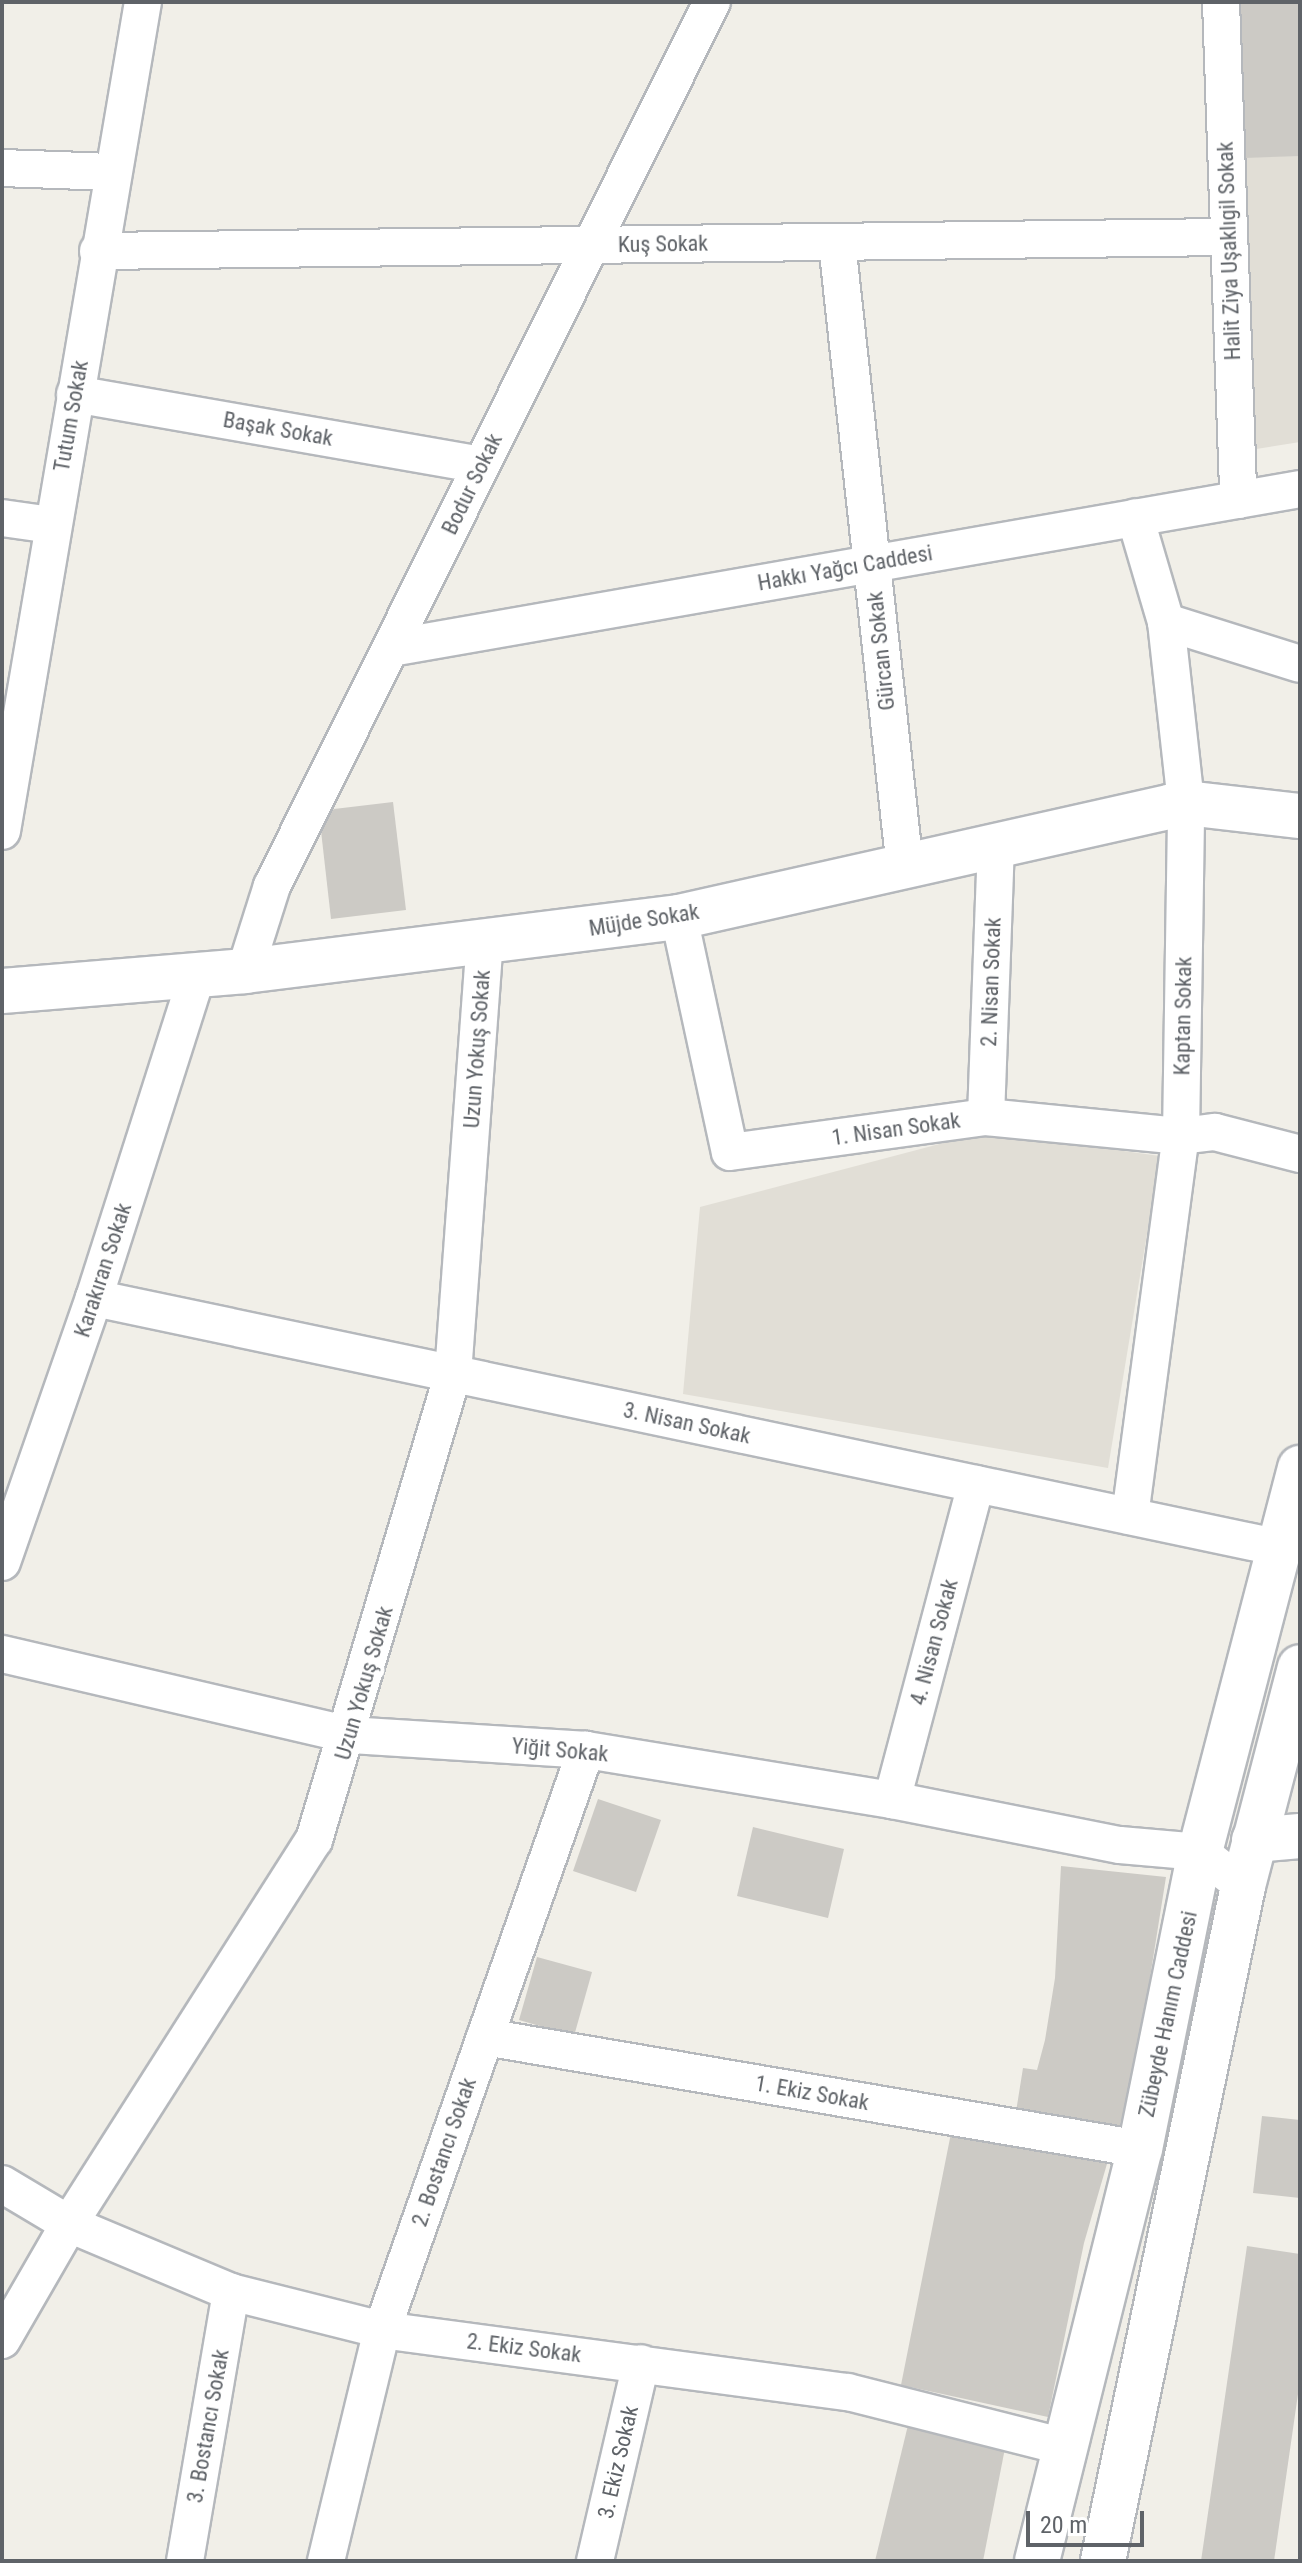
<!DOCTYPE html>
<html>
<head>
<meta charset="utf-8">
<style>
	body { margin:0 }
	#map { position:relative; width:1302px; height:2563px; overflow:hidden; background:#f1efe8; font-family:"Roboto Condensed",sans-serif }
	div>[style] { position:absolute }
	.education>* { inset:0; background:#e1ded6 }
	.building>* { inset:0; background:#cccac5 }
	.roads { filter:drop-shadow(2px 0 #b5b8bc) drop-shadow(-2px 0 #b5b8bc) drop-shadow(0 2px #b5b8bc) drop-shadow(0 -2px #b5b8bc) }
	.street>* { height:36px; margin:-18px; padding:0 18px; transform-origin:18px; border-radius:18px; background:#fff }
	.secondary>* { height:44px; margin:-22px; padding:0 22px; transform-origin:22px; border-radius:22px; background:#fff }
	span { translate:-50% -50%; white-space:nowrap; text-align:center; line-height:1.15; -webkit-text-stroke:8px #fff; paint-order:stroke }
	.street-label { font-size:22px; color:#5f6368 }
	.frame { position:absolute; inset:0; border:4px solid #5f6368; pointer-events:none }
	.scale { position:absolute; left:1026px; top:2511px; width:118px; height:36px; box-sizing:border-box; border:4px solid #5f6368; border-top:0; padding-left:10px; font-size:24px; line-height:28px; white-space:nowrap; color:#5f6368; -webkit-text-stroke:6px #fff; paint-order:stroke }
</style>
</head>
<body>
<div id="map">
	<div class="education">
		<i style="clip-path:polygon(1229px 2px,1300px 2px,1300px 442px,1244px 451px)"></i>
		<i style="clip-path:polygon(985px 1132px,1160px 1156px,1108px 1468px,683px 1394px,700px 1207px)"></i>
	</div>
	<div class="building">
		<i style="clip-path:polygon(1237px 2px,1300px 2px,1300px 156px,1244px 158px)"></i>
		<i style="clip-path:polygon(393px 802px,406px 910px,331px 919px,320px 822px,334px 809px)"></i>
		<i style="clip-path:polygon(598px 1799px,661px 1820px,636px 1892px,573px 1871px)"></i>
		<i style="clip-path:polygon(753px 1827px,844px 1849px,828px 1918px,737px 1896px)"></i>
		<i style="clip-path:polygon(1061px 1866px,1166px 1877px,1138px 2053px,1117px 2137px,1015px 2118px,1023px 2068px,1037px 2070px,1045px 2040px,1055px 1978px)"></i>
		<i style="clip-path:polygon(537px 1957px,592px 1972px,574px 2036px,519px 2020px)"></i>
		<i style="clip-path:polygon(1262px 2116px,1300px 2120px,1300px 2198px,1253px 2193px)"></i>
		<i style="clip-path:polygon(954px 2118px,1111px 2150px,1084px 2243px,1048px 2417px,901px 2385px)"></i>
		<i style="clip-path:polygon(1247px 2246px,1300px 2254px,1300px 2380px,1274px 2561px,1201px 2561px)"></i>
		<i style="clip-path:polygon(909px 2421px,1006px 2443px,983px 2561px,875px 2561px)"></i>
	</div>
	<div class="roads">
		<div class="street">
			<i style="left:1221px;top:2px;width:498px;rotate:88deg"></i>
			<i style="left:2px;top:168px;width:110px;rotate:2.1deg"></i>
			<i style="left:837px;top:243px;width:629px;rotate:83.79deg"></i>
			<i style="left:98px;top:251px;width:1130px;rotate:-0.71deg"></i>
			<i style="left:75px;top:394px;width:412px;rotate:9.9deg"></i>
			<i style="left:2px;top:518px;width:50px;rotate:8deg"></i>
			<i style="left:1166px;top:622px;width:140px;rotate:17.4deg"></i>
			<i style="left:391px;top:648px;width:923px;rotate:-9.92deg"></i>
			<i style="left:2px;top:831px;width:841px;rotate:-80.35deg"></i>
			<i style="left:679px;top:917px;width:240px;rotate:77.8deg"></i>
			<i style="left:730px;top:1152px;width:258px;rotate:-7.8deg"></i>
			<i style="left:986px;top:1117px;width:196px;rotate:5.6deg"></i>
			<i style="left:1181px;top:1136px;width:34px;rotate:-7deg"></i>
			<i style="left:1215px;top:1132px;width:88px;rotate:14.5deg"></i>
			<i style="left:245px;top:971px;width:89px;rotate:-72.4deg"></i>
			<i style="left:272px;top:886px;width:987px;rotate:-63.54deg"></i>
			<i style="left:986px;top:1117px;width:270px;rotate:-87.9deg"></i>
			<i style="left:94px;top:1298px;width:1212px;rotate:11.9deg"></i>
			<i style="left:1130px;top:1516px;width:383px;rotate:-82.4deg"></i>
			<i style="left:1181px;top:1136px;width:333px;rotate:-89.1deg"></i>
			<i style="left:1186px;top:803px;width:182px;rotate:-96.3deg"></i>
			<i style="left:1166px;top:622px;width:109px;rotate:-106.4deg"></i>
			<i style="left:2px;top:1562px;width:280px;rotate:-70.8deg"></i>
			<i style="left:94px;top:1298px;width:338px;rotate:-72.3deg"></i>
			<i style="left:2px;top:1654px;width:357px;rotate:13.1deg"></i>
			<i style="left:350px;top:1735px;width:236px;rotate:3.6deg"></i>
			<i style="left:586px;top:1750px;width:310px;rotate:9.3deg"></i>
			<i style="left:892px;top:1800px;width:232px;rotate:11.2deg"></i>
			<i style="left:1120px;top:1845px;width:80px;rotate:5deg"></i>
			<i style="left:1200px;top:1852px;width:55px;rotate:38.3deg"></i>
			<i style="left:892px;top:1800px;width:327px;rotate:-75.1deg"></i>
			<i style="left:485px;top:2037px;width:665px;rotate:9.7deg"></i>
			<i style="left:2px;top:2184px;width:78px;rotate:30.8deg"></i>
			<i style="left:69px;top:2224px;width:176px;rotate:22.8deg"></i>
			<i style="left:231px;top:2292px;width:156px;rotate:14.1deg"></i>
			<i style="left:382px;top:2330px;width:470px;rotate:7.6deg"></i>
			<i style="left:848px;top:2392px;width:225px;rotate:14.2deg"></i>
			<i style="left:2px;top:2340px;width:134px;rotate:-60deg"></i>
			<i style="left:69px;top:2224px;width:456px;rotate:-57.5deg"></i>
			<i style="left:314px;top:1840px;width:486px;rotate:-73.4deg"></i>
			<i style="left:453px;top:1374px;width:432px;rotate:-85.8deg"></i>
			<i style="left:185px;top:2561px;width:273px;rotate:-80.3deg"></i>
			<i style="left:326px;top:2561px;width:238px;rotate:-76.4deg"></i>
			<i style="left:382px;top:2330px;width:615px;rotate:-70.62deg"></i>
			<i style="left:595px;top:2561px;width:203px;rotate:-76.9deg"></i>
		</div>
		<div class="secondary">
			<i style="left:2px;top:991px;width:244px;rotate:-4.7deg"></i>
			<i style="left:245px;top:971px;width:437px;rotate:-7.1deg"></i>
			<i style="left:679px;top:917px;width:520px;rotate:-12.67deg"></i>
			<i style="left:1186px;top:803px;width:115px;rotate:6.5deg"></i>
			<i style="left:1254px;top:1840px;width:46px;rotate:-5deg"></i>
			<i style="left:1037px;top:2561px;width:425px;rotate:-76deg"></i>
			<i style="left:1140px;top:2149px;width:303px;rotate:-78.6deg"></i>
			<i style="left:1200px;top:1852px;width:397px;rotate:-75.4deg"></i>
			<i style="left:1103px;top:2561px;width:689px;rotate:-78.28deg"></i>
			<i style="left:1243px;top:1886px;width:226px;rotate:-75.4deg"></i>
		</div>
	</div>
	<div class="street-label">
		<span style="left:663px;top:244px;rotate:-1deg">Kuş Sokak</span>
		<span style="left:1229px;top:251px;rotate:-92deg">Halit Ziya Uşaklıgil Sokak</span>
		<span style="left:71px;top:416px;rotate:-80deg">Tutum Sokak</span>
		<span style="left:278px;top:429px;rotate:10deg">Başak Sokak</span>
		<span style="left:472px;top:484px;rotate:-64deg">Bodur Sokak</span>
		<span style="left:845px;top:568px;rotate:-10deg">Hakkı Yağcı Caddesi</span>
		<span style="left:881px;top:651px;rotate:-96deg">Gürcan Sokak</span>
		<span style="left:644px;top:920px;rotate:-9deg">Müjde Sokak</span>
		<span style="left:991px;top:982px;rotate:-88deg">2. Nisan Sokak</span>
		<span style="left:1183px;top:1016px;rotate:-89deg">Kaptan Sokak</span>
		<span style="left:477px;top:1049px;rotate:-86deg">Uzun Yokuş Sokak</span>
		<span style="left:896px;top:1129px;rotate:-8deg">1. Nisan Sokak</span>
		<span style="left:103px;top:1270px;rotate:-72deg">Karakıran Sokak</span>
		<span style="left:687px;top:1423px;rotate:12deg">3. Nisan Sokak</span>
		<span style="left:934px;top:1642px;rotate:-75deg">4. Nisan Sokak</span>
		<span style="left:364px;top:1683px;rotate:-74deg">Uzun Yokuş Sokak</span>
		<span style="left:560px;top:1750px;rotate:5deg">Yiğit Sokak</span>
		<span style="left:1168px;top:2014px;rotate:-78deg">Zübeyde Hanım Caddesi</span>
		<span style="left:812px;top:2093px;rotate:10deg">1. Ekiz Sokak</span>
		<span style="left:444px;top:2152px;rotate:-71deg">2. Bostancı Sokak</span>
		<span style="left:524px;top:2348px;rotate:7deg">2. Ekiz Sokak</span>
		<span style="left:208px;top:2426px;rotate:-80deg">3. Bostancı Sokak</span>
		<span style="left:618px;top:2462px;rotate:-77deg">3. Ekiz Sokak</span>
	</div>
	<div class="frame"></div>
	<div class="scale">20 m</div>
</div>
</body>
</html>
